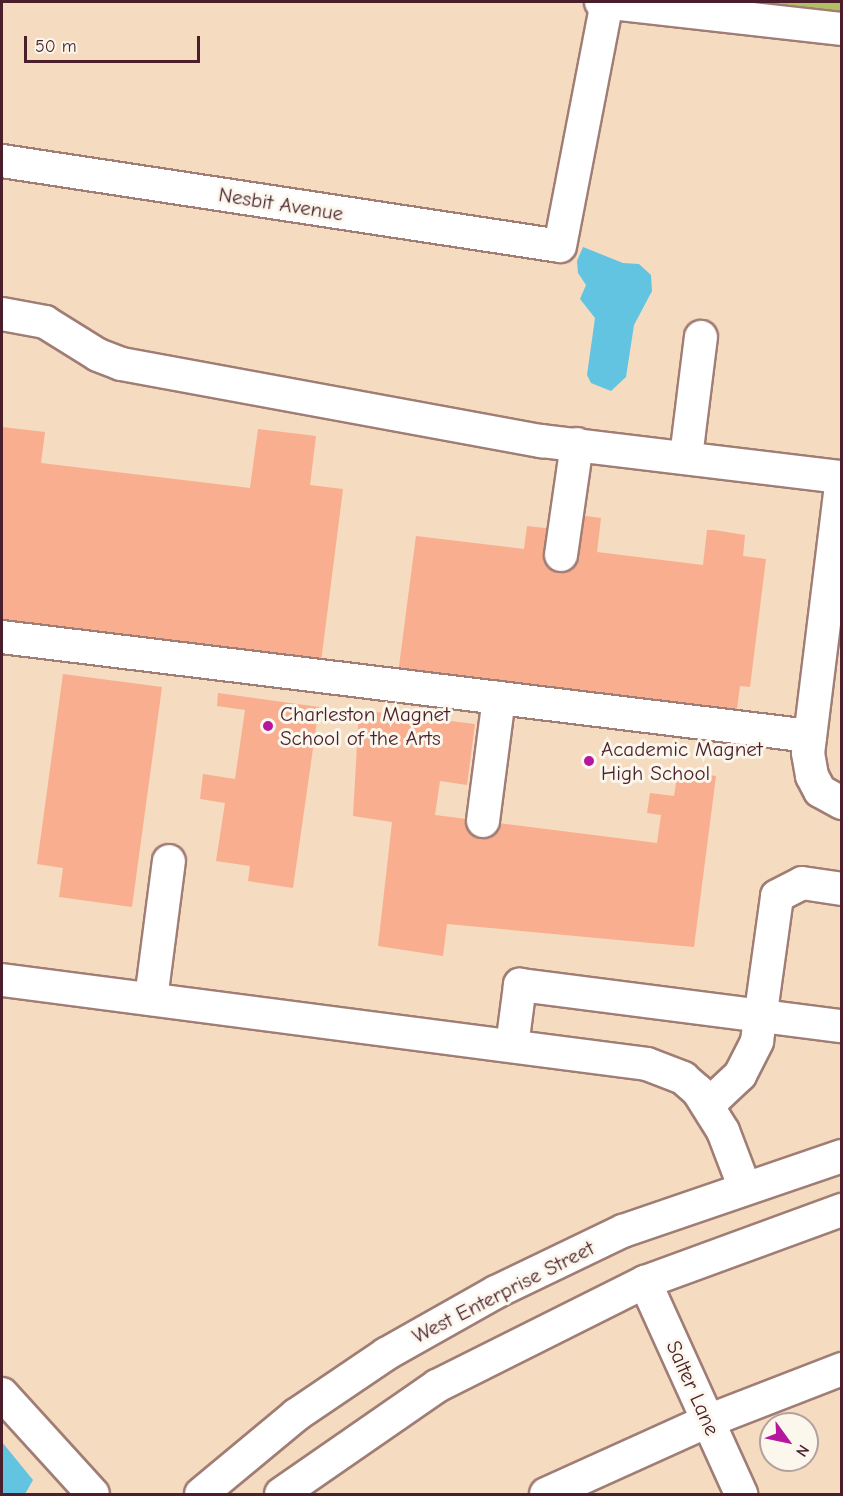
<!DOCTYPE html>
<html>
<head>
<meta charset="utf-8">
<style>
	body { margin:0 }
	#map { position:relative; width:843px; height:1496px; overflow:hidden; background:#f5dbbf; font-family:"Comic Neue",sans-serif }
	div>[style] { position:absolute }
	.green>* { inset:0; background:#afbf62 }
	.water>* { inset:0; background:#62c4e0 }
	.building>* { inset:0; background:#f8ae8f }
	.roads { filter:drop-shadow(2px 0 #a07d75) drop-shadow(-2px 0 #a07d75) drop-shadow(0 2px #a07d75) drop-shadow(0 -2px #a07d75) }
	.minor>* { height:32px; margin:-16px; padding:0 16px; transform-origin:16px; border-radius:16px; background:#fff }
	.dots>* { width:16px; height:16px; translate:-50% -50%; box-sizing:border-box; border:3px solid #fbf7ec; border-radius:50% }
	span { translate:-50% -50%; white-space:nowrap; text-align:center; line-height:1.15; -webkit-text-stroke:6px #fbf7ec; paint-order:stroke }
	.street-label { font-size:21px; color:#4a1f2b }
	.poi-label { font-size:21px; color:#4a1f2b }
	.left { translate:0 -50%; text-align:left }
	.frame { position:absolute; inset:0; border:3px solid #4a1f2b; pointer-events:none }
	.north { position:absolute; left:759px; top:1412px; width:60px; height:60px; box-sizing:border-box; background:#fbf7ec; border:2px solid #b4a19f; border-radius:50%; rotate:123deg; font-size:16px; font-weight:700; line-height:24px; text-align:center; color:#4a1f2b }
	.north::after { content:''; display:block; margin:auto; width:21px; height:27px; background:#b5179e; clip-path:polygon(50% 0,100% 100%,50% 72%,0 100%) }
	.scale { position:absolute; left:24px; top:36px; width:176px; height:27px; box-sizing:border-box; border:3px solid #4a1f2b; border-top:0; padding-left:8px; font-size:18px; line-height:21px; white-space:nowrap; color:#4a1f2b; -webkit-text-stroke:4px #fbf7ec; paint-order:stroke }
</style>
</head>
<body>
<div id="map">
	<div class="green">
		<i style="clip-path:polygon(704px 2px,841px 2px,841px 21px)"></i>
	</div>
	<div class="water">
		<i style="clip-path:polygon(583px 247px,623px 263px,639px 264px,651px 275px,652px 291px,634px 325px,626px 377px,611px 391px,591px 383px,587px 375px,595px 318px,580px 299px,586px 285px,578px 273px,577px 261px)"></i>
		<i style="clip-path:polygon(2px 1442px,33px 1480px,25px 1494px,2px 1494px)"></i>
	</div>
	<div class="building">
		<i style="clip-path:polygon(2px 427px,45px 432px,41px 463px,250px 488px,258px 429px,316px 436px,310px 485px,343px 489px,321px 662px,2px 624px)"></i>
		<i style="clip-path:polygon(579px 515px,601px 518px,597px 552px,703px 565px,707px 530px,714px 530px,745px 535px,743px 556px,766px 559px,750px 687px,740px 686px,736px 716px,398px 674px,416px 536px,524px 549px,527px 526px,553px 529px,547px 568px,572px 571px)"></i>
		<i style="clip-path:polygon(63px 674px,162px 687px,132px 907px,59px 897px,63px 868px,37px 864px)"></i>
		<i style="clip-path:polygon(218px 693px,319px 707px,293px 888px,248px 881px,250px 866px,216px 861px,225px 803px,200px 799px,203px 774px,235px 779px,245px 710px,217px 706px)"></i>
		<i style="clip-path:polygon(359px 710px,475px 724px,467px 785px,440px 781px,435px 815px,657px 843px,661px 815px,647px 813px,650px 793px,674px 796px,678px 771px,716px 776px,694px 947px,447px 924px,443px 956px,378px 946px,392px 822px,353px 816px)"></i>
	</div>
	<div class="roads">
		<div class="minor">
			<i style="left:601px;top:2px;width:243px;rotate:6.4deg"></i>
			<i style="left:2px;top:161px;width:564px;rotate:8.66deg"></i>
			<i style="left:560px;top:246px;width:248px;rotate:-79.1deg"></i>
			<i style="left:2px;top:314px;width:44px;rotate:10.5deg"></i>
			<i style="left:45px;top:322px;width:62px;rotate:31.9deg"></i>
			<i style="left:98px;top:355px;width:25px;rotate:21deg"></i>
			<i style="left:121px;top:364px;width:428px;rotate:10.4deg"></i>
			<i style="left:542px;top:441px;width:300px;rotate:6.9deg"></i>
			<i style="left:686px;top:457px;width:121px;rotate:-82.9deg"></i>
			<i style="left:842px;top:477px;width:278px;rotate:97deg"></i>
			<i style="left:808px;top:753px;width:23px;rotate:80deg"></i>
			<i style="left:812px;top:776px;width:17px;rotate:62deg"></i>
			<i style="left:820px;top:791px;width:25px;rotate:29deg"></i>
			<i style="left:561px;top:555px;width:112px;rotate:-81.8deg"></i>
			<i style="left:2px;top:637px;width:814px;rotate:6.99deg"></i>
			<i style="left:483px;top:821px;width:124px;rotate:-82.6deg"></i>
			<i style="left:2px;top:980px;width:650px;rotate:7.42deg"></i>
			<i style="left:647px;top:1064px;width:39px;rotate:21deg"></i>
			<i style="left:683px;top:1078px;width:20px;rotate:41deg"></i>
			<i style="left:698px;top:1091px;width:47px;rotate:58deg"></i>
			<i style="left:723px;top:1131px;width:59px;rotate:69.1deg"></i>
			<i style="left:151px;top:999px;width:139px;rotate:-82.6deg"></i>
			<i style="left:512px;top:1046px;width:62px;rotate:-82.5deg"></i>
			<i style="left:520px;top:985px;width:325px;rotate:7.3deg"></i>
			<i style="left:708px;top:1105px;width:44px;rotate:-43.2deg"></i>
			<i style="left:740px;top:1075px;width:38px;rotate:-63deg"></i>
			<i style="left:757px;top:1041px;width:146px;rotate:-82.1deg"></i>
			<i style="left:777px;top:896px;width:28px;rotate:-27deg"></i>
			<i style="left:802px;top:883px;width:40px;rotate:8.5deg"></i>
			<i style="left:645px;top:1282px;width:233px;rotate:65.6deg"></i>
			<i style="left:2px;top:1394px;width:135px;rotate:47.7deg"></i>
			<i style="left:201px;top:1494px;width:124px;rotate:-39.7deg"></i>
			<i style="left:296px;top:1415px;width:109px;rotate:-34.1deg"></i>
			<i style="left:386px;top:1354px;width:126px;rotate:-29.4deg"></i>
			<i style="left:496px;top:1292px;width:141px;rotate:-25.7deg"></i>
			<i style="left:623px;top:1231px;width:231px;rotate:-18.9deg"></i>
			<i style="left:281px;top:1494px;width:190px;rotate:-34.7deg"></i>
			<i style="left:437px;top:1386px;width:233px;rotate:-26.6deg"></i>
			<i style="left:645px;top:1282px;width:210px;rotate:-20.1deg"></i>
			<i style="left:546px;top:1494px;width:178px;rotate:-24.3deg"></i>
			<i style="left:708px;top:1421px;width:144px;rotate:-21.2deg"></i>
		</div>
	</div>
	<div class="dots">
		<i style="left:268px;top:726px;background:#b5179e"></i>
		<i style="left:589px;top:761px;background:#b5179e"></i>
	</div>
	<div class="street-label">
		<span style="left:281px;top:204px;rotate:9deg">Nesbit Avenue</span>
		<span style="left:503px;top:1292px;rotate:-27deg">West Enterprise Street</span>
		<span style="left:693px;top:1388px;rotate:66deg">Salter Lane</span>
	</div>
	<div class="poi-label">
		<span class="left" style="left:280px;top:726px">Charleston Magnet<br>School of the Arts</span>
		<span class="left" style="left:601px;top:761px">Academic Magnet<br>High School</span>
	</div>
	<div class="frame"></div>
	<div class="north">N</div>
	<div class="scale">50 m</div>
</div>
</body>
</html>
